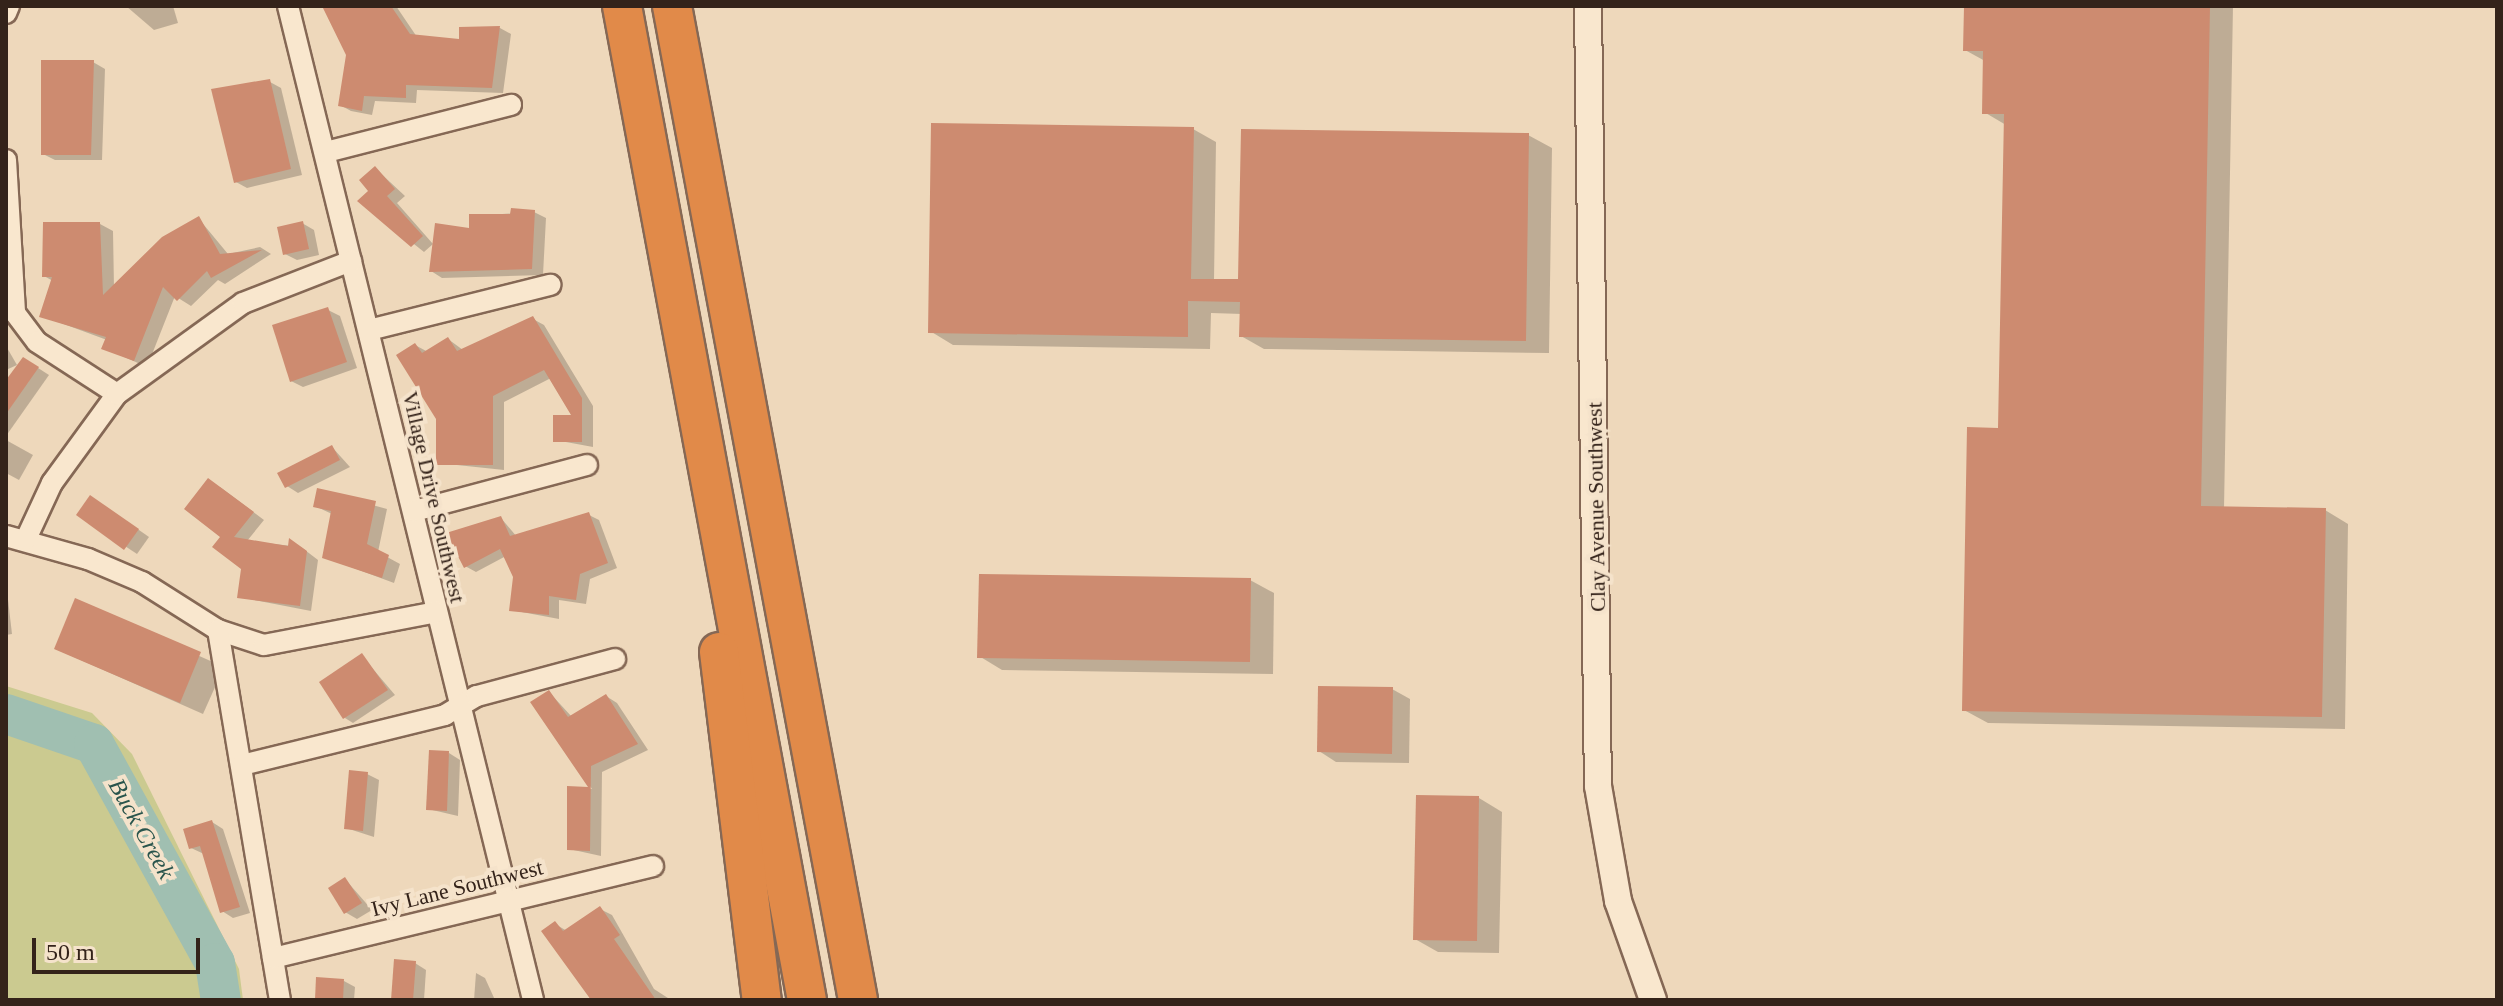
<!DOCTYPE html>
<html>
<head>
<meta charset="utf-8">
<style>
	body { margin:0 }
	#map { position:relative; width:2503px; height:1006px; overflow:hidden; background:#eed8bb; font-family:Georgia,serif }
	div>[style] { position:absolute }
	.green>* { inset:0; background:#cbca90 }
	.shadow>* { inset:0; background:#0003 }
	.river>* { height:40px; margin:-20px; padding:0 20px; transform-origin:20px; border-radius:20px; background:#a0bfb1 }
	.building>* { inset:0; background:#cd8b70 }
	.roads { filter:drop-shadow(2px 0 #856855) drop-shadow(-2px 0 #856855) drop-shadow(0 2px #856855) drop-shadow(0 -2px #856855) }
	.minor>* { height:20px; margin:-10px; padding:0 10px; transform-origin:10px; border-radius:10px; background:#f9e7ce }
	.tertiary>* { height:26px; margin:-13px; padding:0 13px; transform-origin:13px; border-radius:13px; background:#f9e7ce }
	.motorway>* { height:38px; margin:-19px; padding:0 19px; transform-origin:19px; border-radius:19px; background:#e18a49 }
	span { translate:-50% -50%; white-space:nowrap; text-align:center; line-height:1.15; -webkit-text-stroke:8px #f5e3cb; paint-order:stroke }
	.street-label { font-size:22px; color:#34231a }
	.water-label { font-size:24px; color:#29544c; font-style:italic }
	.frame { position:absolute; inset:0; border:8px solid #34231a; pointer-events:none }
	.scale { position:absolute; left:32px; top:938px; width:168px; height:36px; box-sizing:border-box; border:4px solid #34231a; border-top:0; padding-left:10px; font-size:24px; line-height:28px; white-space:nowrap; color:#34231a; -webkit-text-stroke:6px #f5e3cb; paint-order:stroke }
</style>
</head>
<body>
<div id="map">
	<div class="green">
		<i style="clip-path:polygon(6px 686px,92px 713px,132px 754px,239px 969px,243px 1000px,6px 1000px)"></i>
	</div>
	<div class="shadow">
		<i style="clip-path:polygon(126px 6px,173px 6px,178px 23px,154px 30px)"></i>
		<i style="clip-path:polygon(324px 6px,396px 6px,417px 37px,461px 41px,461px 29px,500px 28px,511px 34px,503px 93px,417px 90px,416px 103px,375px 101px,372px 115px,351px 111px,340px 105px,349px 55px)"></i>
		<i style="clip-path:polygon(1966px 6px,2233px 6px,2224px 509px,2325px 510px,2348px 524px,2345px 729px,1988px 723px,1964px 710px,2000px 430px,2006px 125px,1984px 112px,1985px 61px,1965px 50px)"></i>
		<i style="clip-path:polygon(93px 62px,105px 69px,102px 160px,55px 160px,43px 154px)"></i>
		<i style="clip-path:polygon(270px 82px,281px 88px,302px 175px,247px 188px,236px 182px)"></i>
		<i style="clip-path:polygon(1193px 129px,1216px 142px,1214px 281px,1240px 281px,1528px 135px,1552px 148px,1549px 353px,1264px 349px,1241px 336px,1242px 314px,1211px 313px,1210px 349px,953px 345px,930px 331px)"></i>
		<i style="clip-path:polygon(375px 168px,405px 196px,397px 203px,433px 244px,424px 252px,360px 201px,371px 191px)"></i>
		<i style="clip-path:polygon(534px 212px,546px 218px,543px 275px,442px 278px,431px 271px,471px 230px,471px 216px)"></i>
		<i style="clip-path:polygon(199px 219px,228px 254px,260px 247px,271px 254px,225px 284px,218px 280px,191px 306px,175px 296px,147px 367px,104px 348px,107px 340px,42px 316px,53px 281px,44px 276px,100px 224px,113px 231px,114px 287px)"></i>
		<i style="clip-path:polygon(302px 223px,314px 230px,319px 255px,297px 260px,285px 254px)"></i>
		<i style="clip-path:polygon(328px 310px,340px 316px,357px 368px,303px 387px,291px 381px)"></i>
		<i style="clip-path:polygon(533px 319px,544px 325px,593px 406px,593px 447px,555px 440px,575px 417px,551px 378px,504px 402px,504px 470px,438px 463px,438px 418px,415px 345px,428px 352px,448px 339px,463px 350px)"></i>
		<i style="clip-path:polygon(6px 346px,17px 365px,6px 370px)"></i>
		<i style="clip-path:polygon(35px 366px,49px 375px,6px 436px,6px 381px)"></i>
		<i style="clip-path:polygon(6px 440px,33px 455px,19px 480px,6px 473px)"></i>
		<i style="clip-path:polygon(332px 447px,350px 467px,298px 493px,287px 486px)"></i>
		<i style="clip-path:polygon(220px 487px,264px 520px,247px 541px,301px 547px,318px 560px,311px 611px,239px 597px,243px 568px,223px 537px)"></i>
		<i style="clip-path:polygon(318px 490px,387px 509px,378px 552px,400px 564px,394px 583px,324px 557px,332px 514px,315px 506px)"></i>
		<i style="clip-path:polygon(102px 504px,149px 537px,137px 554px,78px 515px)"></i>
		<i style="clip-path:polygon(589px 515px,599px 520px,617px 568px,590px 579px,586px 604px,559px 600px,559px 619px,511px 610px,515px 576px,506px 556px,476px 572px,465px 566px,501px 518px,517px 537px)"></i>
		<i style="clip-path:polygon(1250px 580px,1274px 593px,1273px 674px,1002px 670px,979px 656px)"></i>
		<i style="clip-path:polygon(6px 582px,12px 634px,6px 635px)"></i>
		<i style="clip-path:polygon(76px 601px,224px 667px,203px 714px,56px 649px)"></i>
		<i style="clip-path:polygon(362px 656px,395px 695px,353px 723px,345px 718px)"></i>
		<i style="clip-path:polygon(1392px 689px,1410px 699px,1409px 763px,1336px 762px,1319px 751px)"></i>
		<i style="clip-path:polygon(549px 692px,572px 717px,606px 696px,617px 703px,648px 750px,602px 772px,601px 856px,569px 849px,569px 788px,592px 789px,533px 702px)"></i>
		<i style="clip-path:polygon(449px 753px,460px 760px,458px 816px,428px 809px)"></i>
		<i style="clip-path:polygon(367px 774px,379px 780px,374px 837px,346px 828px)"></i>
		<i style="clip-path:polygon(1479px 798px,1502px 812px,1499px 953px,1438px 952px,1415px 939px)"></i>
		<i style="clip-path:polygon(212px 822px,223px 829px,250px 913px,233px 918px,222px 911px,204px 854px,191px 848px)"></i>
		<i style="clip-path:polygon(345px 879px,372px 910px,357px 919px,345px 912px)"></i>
		<i style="clip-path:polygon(600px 909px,612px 915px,654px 989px,671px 1000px,593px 1000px,555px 924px,567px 931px)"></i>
		<i style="clip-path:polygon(415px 963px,426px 970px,424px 1000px,393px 1000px)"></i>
		<i style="clip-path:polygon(476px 973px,485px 978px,495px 1000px,474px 1000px)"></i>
		<i style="clip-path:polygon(344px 981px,355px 987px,354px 1000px,317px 1000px)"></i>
	</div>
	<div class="river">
		<i style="left:6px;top:714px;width:93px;rotate:18.8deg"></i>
		<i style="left:94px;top:744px;width:250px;rotate:61.1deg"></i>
		<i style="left:215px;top:963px;width:37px;rotate:81deg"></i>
	</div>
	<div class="building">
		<i style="clip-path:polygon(322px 6px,391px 6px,410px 34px,459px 39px,459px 27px,500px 26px,492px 88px,406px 85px,406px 98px,364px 96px,362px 111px,338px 106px,346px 55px)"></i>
		<i style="clip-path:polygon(1964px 6px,2210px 6px,2201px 506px,2326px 508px,2322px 717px,1962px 711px,1967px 427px,1998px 428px,2004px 114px,1982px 114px,1983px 51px,1963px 51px)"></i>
		<i style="clip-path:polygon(41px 60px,94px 60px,91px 155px,41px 155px)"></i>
		<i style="clip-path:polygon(270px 79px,291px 169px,234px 183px,211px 89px)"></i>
		<i style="clip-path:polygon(931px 123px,1194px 127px,1191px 279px,1238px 279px,1241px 129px,1529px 133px,1526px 341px,1239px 337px,1240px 302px,1188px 301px,1188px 337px,928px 333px)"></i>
		<i style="clip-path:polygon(375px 166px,395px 189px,387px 196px,423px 236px,411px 247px,357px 201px,368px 191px,359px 180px)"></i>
		<i style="clip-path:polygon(511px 208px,535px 210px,532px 269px,429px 272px,435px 223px,469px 228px,469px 214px,510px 214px)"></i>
		<i style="clip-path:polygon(199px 216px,220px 254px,262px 250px,211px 278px,207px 271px,177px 301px,163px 287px,134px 361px,101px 349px,106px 337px,39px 317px,52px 277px,42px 277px,43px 222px,100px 222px,103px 295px,162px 237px)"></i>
		<i style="clip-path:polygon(303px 221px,309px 249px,283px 255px,277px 227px)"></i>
		<i style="clip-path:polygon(328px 307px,347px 362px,290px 382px,272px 325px)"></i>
		<i style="clip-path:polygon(533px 316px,582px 398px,582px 442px,553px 442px,553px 415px,571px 415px,544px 370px,493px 396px,493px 465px,436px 465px,436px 419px,396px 355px,415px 343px,422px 353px,448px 337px,457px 351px)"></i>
		<i style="clip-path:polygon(23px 357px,39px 367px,6px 414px,6px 380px)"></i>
		<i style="clip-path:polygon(332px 445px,340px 460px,285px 488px,277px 473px)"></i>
		<i style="clip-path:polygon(208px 478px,254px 512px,234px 537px,288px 546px,289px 538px,307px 551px,300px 606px,237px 598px,241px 569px,212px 547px,220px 537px,184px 509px)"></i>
		<i style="clip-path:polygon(317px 488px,376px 501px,367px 544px,389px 555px,382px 578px,322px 558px,331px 511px,313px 507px)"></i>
		<i style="clip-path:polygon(90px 495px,139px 529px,124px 550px,76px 515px)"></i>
		<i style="clip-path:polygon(589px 512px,608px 563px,580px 574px,576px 600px,549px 596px,549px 615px,509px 611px,513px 577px,500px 549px,464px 568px,446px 533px,501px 516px,510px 536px)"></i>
		<i style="clip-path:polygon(979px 574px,1251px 578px,1250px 662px,977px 658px)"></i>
		<i style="clip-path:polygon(75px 598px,201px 652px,180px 703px,54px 649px)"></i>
		<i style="clip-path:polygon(362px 653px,388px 690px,343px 719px,319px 682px)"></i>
		<i style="clip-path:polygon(1318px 686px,1393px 687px,1392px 754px,1317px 752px)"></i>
		<i style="clip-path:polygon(549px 690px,568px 717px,606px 694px,638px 744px,591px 766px,590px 851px,567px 850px,567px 786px,588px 787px,530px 702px)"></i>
		<i style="clip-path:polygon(429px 750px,449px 751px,447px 811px,426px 810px)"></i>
		<i style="clip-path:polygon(349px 770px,368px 772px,363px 831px,344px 829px)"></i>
		<i style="clip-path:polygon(1416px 795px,1479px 796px,1477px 941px,1413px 940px)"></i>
		<i style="clip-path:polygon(212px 820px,240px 907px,220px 913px,200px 846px,189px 849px,183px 829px)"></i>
		<i style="clip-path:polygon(345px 877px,362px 903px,344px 914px,328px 888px)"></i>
		<i style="clip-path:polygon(600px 906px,620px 935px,614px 939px,656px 1000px,591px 1000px,541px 931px,555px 921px,563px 931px)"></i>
		<i style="clip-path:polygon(394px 959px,416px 961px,413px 1000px,391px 1000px)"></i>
		<i style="clip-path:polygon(316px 977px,344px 979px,343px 1000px,315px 1000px)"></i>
	</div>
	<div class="roads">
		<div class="minor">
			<i style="left:288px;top:6px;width:1024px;rotate:76.15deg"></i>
			<i style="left:6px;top:13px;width:8px;rotate:-67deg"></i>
			<i style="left:326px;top:152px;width:191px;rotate:-14.3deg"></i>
			<i style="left:6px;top:160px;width:153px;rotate:86.6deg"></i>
			<i style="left:15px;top:313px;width:36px;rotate:53deg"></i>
			<i style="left:37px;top:342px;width:95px;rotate:33deg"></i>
			<i style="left:369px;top:330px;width:187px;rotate:-14deg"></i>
			<i style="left:414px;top:511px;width:179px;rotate:-14.9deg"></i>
			<i style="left:6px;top:536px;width:85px;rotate:15.7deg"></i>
			<i style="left:88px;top:559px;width:59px;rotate:23.1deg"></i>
			<i style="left:142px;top:582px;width:90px;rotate:32.3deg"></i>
			<i style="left:218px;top:630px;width:48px;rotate:18.1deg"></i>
			<i style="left:264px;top:645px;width:176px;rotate:-10.8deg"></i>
			<i style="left:26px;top:539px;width:62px;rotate:-65.1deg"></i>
			<i style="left:52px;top:483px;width:110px;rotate:-53.9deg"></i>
			<i style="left:117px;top:394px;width:155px;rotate:-35.8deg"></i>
			<i style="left:243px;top:303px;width:116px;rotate:-21.3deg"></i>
			<i style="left:218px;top:630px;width:375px;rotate:80.5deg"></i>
			<i style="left:242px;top:765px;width:209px;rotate:-13.8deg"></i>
			<i style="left:445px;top:715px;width:37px;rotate:-31deg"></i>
			<i style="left:477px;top:696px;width:143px;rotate:-15deg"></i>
			<i style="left:273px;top:958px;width:391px;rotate:-13.6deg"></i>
		</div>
		<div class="tertiary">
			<i style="left:1588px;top:6px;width:780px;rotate:89.27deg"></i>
			<i style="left:1598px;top:786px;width:117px;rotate:80.1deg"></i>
			<i style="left:1618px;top:901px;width:105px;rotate:70.5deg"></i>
		</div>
		<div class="motorway">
			<i style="left:622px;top:6px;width:1011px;rotate:79.46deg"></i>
			<i style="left:672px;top:6px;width:1011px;rotate:79.4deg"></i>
			<i style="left:719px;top:652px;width:351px;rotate:83deg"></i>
		</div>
	</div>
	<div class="street-label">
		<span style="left:434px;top:497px;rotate:77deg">Village Drive Southwest</span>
		<span style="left:1596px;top:507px;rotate:-91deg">Clay Avenue Southwest</span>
		<span style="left:457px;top:888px;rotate:-14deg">Ivy Lane Southwest</span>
	</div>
	<div class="water-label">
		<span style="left:141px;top:829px;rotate:61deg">Buck Creek</span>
	</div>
	<div class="frame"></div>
	<div class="scale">50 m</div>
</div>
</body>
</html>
